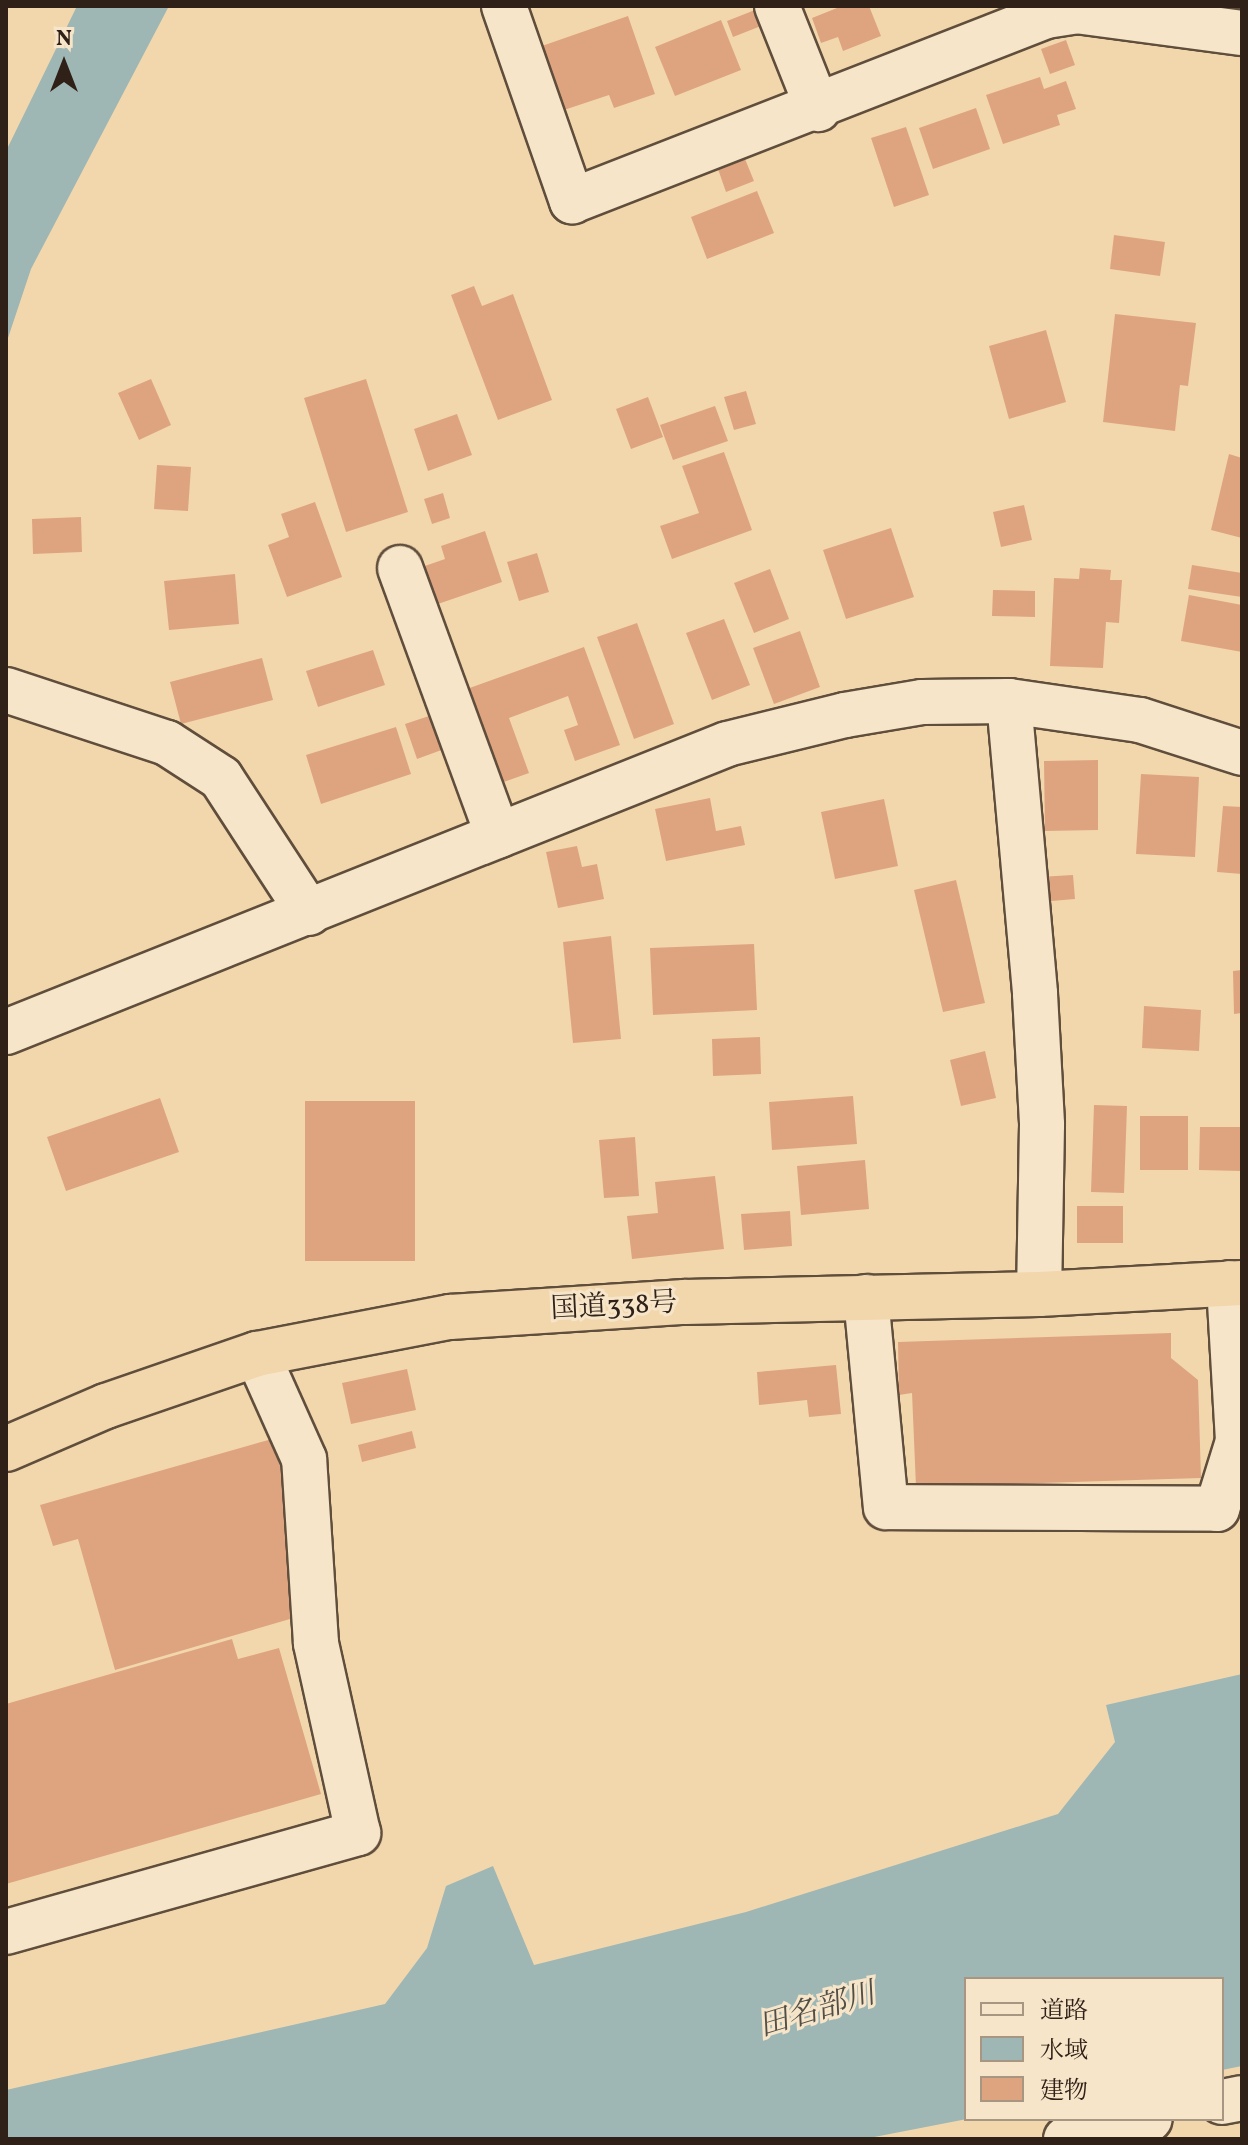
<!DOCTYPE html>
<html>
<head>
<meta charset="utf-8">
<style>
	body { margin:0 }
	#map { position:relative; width:1248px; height:2145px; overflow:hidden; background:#f2d7ad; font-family:Vollkorn,"Noto Serif JP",serif }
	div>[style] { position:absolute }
	.water>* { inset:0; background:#9fb7b4 }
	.building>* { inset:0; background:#dea480 }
	.roads { filter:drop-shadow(2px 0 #604e3c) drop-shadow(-2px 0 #604e3c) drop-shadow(0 2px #604e3c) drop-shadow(0 -2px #604e3c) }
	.minor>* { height:44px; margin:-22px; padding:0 22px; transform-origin:22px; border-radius:22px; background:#f7e5ca }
	.highway>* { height:44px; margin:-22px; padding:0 22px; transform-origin:22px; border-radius:22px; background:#f2d7ad }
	span { translate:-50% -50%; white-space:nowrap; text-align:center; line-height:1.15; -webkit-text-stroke:6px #f7e5ca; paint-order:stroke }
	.street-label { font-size:28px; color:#2f2117 }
	.water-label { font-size:30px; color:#514e46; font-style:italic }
	.frame { position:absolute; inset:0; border:8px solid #2f2117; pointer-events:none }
	.legend { position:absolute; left:964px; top:1977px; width:260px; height:144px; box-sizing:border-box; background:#f7e5ca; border:2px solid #a79782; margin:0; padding:10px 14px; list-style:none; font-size:24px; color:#2f2117 }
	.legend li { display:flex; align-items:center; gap:16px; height:40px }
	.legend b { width:40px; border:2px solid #a79782 }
	.north { position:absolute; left:24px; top:24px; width:80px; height:80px; -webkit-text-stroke:6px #f7e5ca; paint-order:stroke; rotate:0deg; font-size:22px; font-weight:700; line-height:32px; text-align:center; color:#2f2117 }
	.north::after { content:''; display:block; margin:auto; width:28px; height:36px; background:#2f2117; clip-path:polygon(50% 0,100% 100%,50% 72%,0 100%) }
</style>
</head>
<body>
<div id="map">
	<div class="water">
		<i style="clip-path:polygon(77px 6px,169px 6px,31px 269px,6px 344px,6px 151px)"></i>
		<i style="clip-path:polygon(1242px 1674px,1242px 2066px,1222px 2070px,1222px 1979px,966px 1979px,967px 2119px,864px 2139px,6px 2139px,6px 2090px,385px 2004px,427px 1948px,446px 1886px,493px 1866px,534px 1965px,746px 1912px,1058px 1814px,1115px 1742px,1106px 1705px)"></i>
	</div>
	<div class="building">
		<i style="clip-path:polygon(842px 6px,869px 6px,881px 36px,843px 51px,838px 37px,821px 43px,812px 18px)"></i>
		<i style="clip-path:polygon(755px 10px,761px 26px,733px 37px,727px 21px)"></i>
		<i style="clip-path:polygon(628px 16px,655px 94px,614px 108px,609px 95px,561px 111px,539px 47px)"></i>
		<i style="clip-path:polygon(721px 20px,741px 70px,675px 96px,655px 47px)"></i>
		<i style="clip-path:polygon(1066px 40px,1075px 65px,1050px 74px,1041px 49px)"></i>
		<i style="clip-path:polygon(1040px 77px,1044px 89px,1066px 81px,1076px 109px,1057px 115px,1060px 125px,1003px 144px,986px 95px)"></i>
		<i style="clip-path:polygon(976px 108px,990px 149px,933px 169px,919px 128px)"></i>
		<i style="clip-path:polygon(906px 127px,929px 195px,894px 207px,871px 138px)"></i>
		<i style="clip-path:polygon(745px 159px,754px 181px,726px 192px,718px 169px)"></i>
		<i style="clip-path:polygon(757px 191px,774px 233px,707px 259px,691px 217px)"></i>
		<i style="clip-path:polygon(1114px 235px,1165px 242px,1160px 276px,1110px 269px)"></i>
		<i style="clip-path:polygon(474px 286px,482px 306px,513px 294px,552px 400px,498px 420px,451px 295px)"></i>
		<i style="clip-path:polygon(1115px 314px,1196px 323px,1188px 386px,1180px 385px,1175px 431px,1103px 422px)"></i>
		<i style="clip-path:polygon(1046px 330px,1066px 402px,1009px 419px,989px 346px)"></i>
		<i style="clip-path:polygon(151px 379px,171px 425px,139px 440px,118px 393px)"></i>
		<i style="clip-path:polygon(366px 379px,408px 512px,346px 532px,304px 398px)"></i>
		<i style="clip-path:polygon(746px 391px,756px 424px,734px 430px,724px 397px)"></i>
		<i style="clip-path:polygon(648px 397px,663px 437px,631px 449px,616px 409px)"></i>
		<i style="clip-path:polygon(715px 406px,728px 441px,673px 460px,660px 425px)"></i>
		<i style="clip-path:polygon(457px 414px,472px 455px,428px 471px,414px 429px)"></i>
		<i style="clip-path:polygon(724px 452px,752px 530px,672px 559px,660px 526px,699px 513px,682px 466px)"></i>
		<i style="clip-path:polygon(1229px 454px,1242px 458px,1242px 538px,1211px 530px)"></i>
		<i style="clip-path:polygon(157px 465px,191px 467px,188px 511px,154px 509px)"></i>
		<i style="clip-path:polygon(443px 493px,450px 518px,432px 524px,424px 499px)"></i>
		<i style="clip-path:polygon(315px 502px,342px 577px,287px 597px,268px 545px,289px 537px,281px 514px)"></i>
		<i style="clip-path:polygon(1024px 505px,1032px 540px,1001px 547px,993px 512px)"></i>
		<i style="clip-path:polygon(81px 517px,82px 552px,33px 554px,32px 519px)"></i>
		<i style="clip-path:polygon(891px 528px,914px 597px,846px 619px,823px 550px)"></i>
		<i style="clip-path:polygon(485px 531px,502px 582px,435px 605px,422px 567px,445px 559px,441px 546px)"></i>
		<i style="clip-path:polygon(537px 553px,549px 592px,519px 601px,507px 562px)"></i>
		<i style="clip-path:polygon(1192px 565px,1242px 573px,1242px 597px,1188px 589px)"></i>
		<i style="clip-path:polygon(1080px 568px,1111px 570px,1110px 580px,1122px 580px,1119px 623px,1106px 622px,1103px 668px,1050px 666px,1054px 578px,1079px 579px)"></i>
		<i style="clip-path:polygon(770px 569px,789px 619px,754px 633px,734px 583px)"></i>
		<i style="clip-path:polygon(235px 574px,239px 624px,169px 630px,164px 581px)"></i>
		<i style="clip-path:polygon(993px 590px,1035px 591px,1035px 617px,992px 616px)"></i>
		<i style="clip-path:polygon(1189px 595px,1242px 605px,1242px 652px,1181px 641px)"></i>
		<i style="clip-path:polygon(724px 619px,750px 685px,712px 700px,686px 633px)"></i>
		<i style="clip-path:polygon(637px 623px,674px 724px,634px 739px,597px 637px)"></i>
		<i style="clip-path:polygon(800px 631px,820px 687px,774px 704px,753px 648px)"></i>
		<i style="clip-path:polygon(584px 647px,620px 745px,575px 761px,564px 730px,578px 725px,568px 696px,509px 718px,529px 773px,498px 784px,464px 690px)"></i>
		<i style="clip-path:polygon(373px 650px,385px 685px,318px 707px,306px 671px)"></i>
		<i style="clip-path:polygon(262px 658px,273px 700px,181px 724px,170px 682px)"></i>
		<i style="clip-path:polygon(435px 714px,447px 748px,417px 759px,405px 724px)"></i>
		<i style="clip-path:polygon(396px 727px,411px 774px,321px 804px,306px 755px)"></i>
		<i style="clip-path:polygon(1098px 760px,1098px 830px,1045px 831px,1044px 761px)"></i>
		<i style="clip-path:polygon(1141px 774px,1199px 777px,1195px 857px,1136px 854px)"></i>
		<i style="clip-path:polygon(710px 798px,716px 831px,741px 826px,745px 845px,666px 861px,655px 809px)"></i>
		<i style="clip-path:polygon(884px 799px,898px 866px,835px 879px,821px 812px)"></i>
		<i style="clip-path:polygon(1223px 806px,1242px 807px,1242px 874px,1217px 872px)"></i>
		<i style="clip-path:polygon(577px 846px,582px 867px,597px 864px,604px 899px,558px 908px,546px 852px)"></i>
		<i style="clip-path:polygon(1073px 875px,1075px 899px,1040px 902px,1039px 877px)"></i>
		<i style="clip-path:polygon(956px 880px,985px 1003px,943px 1012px,914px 890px)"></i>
		<i style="clip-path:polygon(611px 936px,621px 1039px,573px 1043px,563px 942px)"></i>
		<i style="clip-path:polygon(754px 944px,757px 1010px,653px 1015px,650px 948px)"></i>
		<i style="clip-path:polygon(1242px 970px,1242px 1013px,1234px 1014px,1233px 971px)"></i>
		<i style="clip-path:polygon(1144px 1006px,1201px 1010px,1199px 1051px,1142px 1048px)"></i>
		<i style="clip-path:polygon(760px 1037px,761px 1074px,713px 1076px,712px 1039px)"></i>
		<i style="clip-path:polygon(985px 1051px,996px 1098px,961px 1106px,950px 1060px)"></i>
		<i style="clip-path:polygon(853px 1096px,857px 1144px,772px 1150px,769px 1102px)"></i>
		<i style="clip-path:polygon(160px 1098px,179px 1152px,66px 1191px,47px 1137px)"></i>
		<i style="clip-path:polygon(305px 1101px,415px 1101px,415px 1261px,305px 1261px)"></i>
		<i style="clip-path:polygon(1094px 1105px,1127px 1106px,1124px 1193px,1091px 1192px)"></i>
		<i style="clip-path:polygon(1140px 1116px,1188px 1116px,1188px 1170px,1140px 1170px)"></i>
		<i style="clip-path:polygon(1200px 1127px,1242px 1127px,1242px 1171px,1199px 1170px)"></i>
		<i style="clip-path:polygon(635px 1137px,639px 1196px,604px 1198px,599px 1140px)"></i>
		<i style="clip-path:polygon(865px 1160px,869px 1209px,801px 1215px,797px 1166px)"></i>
		<i style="clip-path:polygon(715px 1176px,724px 1249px,632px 1259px,627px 1216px,658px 1213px,655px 1182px)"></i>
		<i style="clip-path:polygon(1077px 1206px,1123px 1206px,1123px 1243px,1077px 1243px)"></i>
		<i style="clip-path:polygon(790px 1211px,792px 1246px,744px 1250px,741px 1214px)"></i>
		<i style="clip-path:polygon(1171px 1333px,1171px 1358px,1198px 1380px,1201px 1478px,916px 1487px,912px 1393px,899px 1395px,898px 1342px)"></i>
		<i style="clip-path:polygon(836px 1365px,841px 1414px,809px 1417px,807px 1400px,759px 1405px,757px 1372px)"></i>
		<i style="clip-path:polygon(407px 1369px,416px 1410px,351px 1424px,342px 1383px)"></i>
		<i style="clip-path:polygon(412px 1431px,416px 1448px,362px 1462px,358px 1445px)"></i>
		<i style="clip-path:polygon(272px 1439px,289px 1497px,290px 1619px,115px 1670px,78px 1539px,53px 1546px,40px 1505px)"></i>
		<i style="clip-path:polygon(232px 1639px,238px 1659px,279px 1648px,321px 1794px,6px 1884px,6px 1704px)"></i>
	</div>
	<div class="roads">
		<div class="minor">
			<i style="left:504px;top:6px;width:207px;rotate:70.8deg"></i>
			<i style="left:572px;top:201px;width:509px;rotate:-21.32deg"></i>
			<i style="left:1046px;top:16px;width:31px;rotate:-9deg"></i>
			<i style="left:1077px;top:11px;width:166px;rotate:7.6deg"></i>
			<i style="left:777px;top:6px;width:111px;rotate:68.3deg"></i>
			<i style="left:400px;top:568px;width:285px;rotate:69.9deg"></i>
			<i style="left:6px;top:690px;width:169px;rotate:18.2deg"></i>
			<i style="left:167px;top:743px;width:64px;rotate:32.9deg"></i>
			<i style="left:221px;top:778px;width:161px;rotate:56.9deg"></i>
			<i style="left:1009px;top:701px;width:294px;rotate:84.9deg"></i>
			<i style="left:1035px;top:994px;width:131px;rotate:86.9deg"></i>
			<i style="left:1042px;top:1125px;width:169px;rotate:91deg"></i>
			<i style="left:6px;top:1032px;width:776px;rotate:-21.77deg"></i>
			<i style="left:727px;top:744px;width:122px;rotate:-13.8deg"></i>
			<i style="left:845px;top:715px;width:78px;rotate:-9.6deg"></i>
			<i style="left:922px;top:702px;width:87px;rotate:-0.7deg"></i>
			<i style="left:1009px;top:701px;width:132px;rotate:8.3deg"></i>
			<i style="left:1140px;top:720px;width:107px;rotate:17.9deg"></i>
			<i style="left:866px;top:1297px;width:211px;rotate:84.6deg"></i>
			<i style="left:886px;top:1507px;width:331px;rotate:0.3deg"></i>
			<i style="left:1217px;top:1509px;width:71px;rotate:-72.8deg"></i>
			<i style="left:1238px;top:1441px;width:158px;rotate:-93.3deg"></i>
			<i style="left:6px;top:1932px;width:366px;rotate:-15.7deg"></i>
			<i style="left:358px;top:1833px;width:195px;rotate:-102.5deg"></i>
			<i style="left:316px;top:1643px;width:184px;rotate:-93.7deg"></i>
			<i style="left:304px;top:1459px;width:115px;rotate:-114.1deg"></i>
			<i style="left:1222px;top:2102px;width:20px;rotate:-11deg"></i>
			<i style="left:1066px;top:2139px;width:86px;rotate:-13.4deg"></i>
		</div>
		<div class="highway">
			<i style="left:6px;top:1449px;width:109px;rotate:-23.3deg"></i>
			<i style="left:106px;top:1406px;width:160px;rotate:-19deg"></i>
			<i style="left:257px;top:1354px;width:197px;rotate:-10.9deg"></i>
			<i style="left:450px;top:1317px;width:235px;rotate:-3.7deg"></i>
			<i style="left:685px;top:1302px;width:354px;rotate:-1.3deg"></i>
			<i style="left:1039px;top:1294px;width:203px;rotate:-3.1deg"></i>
		</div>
	</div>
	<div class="street-label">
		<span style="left:614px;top:1307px;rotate:-3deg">国道338号</span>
	</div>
	<div class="water-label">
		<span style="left:817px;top:2011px;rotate:-17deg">田名部川</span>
	</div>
	<div class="frame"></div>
	<ul class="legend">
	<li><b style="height:10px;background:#f7e5ca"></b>道路</li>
	<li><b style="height:22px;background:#9fb7b4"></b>水域</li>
	<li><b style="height:22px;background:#dea480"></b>建物</li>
	</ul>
	<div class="north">N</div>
</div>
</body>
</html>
